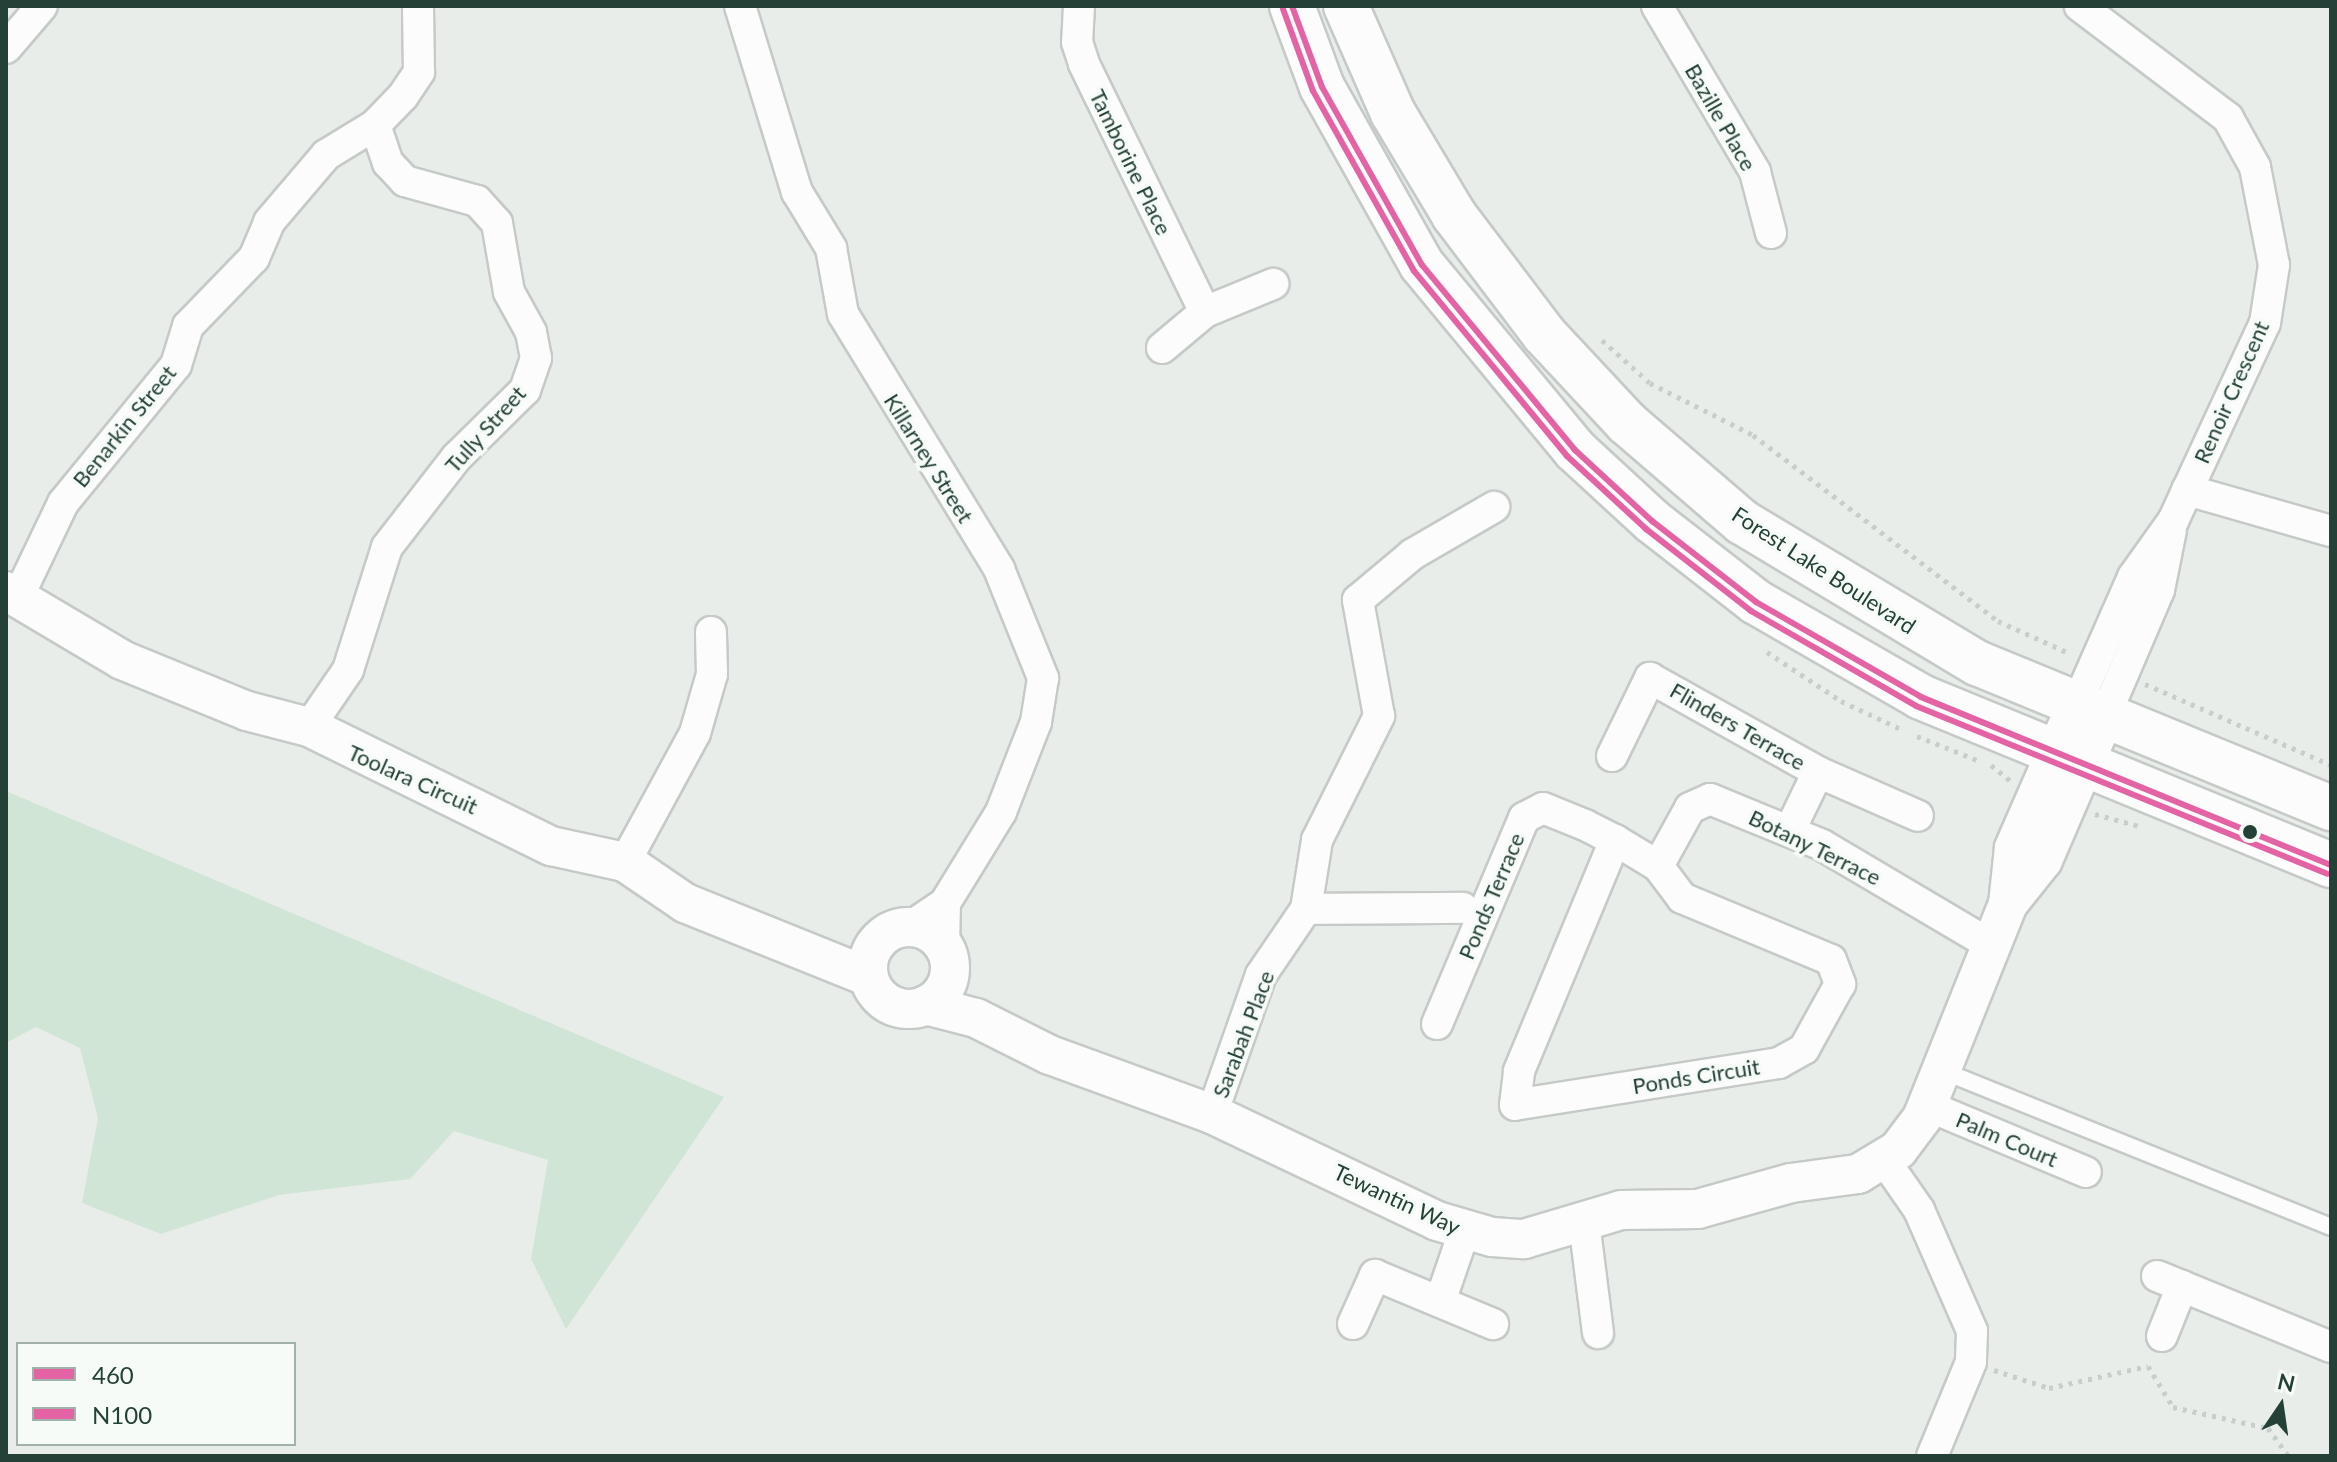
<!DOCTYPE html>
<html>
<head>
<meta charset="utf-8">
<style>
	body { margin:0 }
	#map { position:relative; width:2337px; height:1462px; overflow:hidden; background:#e8edea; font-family:Lato,sans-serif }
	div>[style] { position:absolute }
	.green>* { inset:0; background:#d1e5d6 }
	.path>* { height:5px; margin-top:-2.5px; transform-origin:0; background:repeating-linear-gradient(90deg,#c7cecb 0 4px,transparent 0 10px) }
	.roads { filter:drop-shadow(2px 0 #c5cac7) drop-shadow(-2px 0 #c5cac7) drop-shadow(0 2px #c5cac7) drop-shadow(0 -2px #c5cac7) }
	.service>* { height:16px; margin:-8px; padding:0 8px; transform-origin:8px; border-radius:8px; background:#fcfcfc }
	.minor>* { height:30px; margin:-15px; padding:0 15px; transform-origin:15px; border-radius:15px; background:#fcfcfc }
	.tertiary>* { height:38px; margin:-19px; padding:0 19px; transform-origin:19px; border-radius:19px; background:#fcfcfc }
	.tertiary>.ring { margin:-19px; padding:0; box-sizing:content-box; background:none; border:38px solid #fcfcfc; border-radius:50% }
	.secondary>* { height:44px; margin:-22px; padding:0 22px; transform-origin:22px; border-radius:22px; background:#fcfcfc }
	.bus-1>* { height:6px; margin:-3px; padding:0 3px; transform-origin:3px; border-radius:3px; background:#e463a4 }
	.bus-2>* { height:6px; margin:-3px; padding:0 3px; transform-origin:3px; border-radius:3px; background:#e463a4 }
	.dots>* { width:22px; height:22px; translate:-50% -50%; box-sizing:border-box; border:4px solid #f7fbf8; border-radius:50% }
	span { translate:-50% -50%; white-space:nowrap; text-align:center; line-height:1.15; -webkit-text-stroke:7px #f7fbf8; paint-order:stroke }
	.street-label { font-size:22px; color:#244137 }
	.frame { position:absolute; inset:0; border:8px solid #244137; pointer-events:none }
	.legend { position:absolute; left:16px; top:1342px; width:280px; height:104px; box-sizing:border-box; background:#f7fbf8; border:2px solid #a3b1ab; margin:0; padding:10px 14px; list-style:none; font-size:24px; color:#244137 }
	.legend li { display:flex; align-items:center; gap:16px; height:40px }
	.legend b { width:40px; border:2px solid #a3b1ab }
	.north { position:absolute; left:2241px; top:1366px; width:80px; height:80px; -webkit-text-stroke:6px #f7fbf8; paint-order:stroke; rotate:13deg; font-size:22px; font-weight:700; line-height:32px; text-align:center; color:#244137 }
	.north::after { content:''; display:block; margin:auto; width:28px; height:36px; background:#244137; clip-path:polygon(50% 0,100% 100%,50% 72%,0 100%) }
</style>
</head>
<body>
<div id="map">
	<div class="green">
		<i style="clip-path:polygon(6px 791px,724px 1097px,566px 1329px,531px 1259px,548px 1160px,454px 1131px,410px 1179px,279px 1195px,161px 1234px,82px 1203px,98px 1118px,80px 1048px,36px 1027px,6px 1043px)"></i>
	</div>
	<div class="path">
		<i style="left:1602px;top:340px;width:64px;rotate:41.9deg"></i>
		<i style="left:1650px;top:383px;width:115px;rotate:26.8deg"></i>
		<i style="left:1753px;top:435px;width:308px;rotate:37.2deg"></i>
		<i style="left:1998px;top:621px;width:78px;rotate:24.3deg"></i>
		<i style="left:1767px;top:652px;width:89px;rotate:33.5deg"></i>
		<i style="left:1841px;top:701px;width:66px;rotate:25deg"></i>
		<i style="left:2145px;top:684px;width:203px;rotate:23.5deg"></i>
		<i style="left:1917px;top:736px;width:70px;rotate:21.8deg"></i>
		<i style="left:1991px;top:765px;width:26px;rotate:39deg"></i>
		<i style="left:2095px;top:814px;width:46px;rotate:15.3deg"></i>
		<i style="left:1994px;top:1370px;width:58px;rotate:18.1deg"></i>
		<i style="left:2049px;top:1388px;width:101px;rotate:-12.5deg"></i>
		<i style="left:2148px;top:1366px;width:48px;rotate:58.6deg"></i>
		<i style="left:2173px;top:1407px;width:97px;rotate:12.5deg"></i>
		<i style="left:2268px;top:1428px;width:34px;rotate:54deg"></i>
	</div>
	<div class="roads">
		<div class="service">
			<i style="left:1943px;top:1071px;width:418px;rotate:21.9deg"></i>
		</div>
		<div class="minor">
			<i style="left:740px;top:6px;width:195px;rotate:73deg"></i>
			<i style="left:797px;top:192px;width:66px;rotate:58.7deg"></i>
			<i style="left:831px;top:248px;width:67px;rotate:79.7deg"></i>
			<i style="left:843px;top:314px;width:299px;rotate:58.5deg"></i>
			<i style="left:999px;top:569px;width:118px;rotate:68deg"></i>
			<i style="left:1043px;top:678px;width:45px;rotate:99deg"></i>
			<i style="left:1036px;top:722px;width:97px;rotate:111.3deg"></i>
			<i style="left:1001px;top:812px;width:107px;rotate:121.6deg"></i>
			<i style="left:945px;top:903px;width:44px;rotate:91.3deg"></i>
			<i style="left:1079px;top:6px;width:36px;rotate:93deg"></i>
			<i style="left:1077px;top:42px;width:23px;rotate:72deg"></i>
			<i style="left:1084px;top:64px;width:276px;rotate:64deg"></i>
			<i style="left:1657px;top:6px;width:193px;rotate:59.4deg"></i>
			<i style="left:1755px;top:172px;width:63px;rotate:75.3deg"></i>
			<i style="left:6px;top:48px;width:55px;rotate:-49.4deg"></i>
			<i style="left:1162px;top:348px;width:56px;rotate:-39.9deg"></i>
			<i style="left:1205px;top:312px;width:74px;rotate:-22.4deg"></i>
			<i style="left:2187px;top:490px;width:150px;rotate:15.9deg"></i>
			<i style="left:19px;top:595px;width:102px;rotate:-64.4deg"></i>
			<i style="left:63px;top:503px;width:178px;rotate:-50.7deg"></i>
			<i style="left:176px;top:365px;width:41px;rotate:-72.9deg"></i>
			<i style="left:188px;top:326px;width:95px;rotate:-45.9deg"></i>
			<i style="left:254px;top:258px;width:39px;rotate:-67deg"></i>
			<i style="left:269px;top:222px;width:88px;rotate:-49.6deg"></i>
			<i style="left:326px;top:155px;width:57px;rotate:-31.5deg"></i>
			<i style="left:375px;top:125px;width:40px;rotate:-46deg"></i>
			<i style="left:403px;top:96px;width:29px;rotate:-56deg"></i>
			<i style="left:419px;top:72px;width:66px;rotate:-90.9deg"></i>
			<i style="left:2077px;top:704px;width:139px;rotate:-66.2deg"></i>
			<i style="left:2133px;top:577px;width:69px;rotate:-54.5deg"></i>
			<i style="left:2173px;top:521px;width:218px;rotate:-65.1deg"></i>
			<i style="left:2265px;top:323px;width:59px;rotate:-81.2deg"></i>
			<i style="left:2274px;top:265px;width:100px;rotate:-101deg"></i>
			<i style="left:2255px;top:167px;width:56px;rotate:-118.9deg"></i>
			<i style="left:2228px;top:118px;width:186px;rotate:-142.9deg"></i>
			<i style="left:2105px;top:716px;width:137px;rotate:-66.8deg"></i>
			<i style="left:2159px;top:590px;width:61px;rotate:-78.7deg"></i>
			<i style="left:309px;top:727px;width:69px;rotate:-55.6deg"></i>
			<i style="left:348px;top:670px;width:129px;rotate:-72.4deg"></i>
			<i style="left:387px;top:547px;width:113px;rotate:-52.2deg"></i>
			<i style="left:456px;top:458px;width:97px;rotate:-44.6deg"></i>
			<i style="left:525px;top:390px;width:34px;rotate:-71deg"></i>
			<i style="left:536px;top:358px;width:26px;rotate:-101deg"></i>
			<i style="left:531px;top:332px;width:46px;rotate:-118.8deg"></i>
			<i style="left:509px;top:292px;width:70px;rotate:-99.9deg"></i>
			<i style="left:497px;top:223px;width:30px;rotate:-132deg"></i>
			<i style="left:477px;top:201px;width:75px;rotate:-164.5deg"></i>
			<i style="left:405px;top:181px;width:25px;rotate:-133deg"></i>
			<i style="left:388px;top:163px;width:40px;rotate:-108.9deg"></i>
			<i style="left:1612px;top:756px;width:87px;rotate:-64deg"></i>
			<i style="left:1650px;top:678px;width:193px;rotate:29.2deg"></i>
			<i style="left:1818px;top:772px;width:109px;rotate:23.7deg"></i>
			<i style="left:1790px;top:830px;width:64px;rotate:-64.2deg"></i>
			<i style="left:625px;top:862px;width:147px;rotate:-61.5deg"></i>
			<i style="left:695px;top:733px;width:61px;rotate:-73.9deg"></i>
			<i style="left:712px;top:674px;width:42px;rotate:-91.4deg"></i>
			<i style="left:1658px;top:866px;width:66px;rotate:-61.1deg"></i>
			<i style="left:1690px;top:808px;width:22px;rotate:-24deg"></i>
			<i style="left:1710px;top:799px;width:121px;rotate:22.3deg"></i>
			<i style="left:1822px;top:845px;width:199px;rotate:30.6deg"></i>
			<i style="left:1306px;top:909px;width:157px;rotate:-0.4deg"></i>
			<i style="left:910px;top:927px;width:42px;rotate:-34.4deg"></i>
			<i style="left:1437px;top:1024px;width:224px;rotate:-67.1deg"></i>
			<i style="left:1524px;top:818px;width:21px;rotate:-28deg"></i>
			<i style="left:1543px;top:808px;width:45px;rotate:22deg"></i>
			<i style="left:1585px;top:825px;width:34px;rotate:27deg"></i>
			<i style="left:1615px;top:840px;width:50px;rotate:31.2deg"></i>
			<i style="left:1658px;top:866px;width:40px;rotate:53deg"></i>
			<i style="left:1682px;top:898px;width:161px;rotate:22.6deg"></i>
			<i style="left:1831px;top:960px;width:26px;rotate:69deg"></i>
			<i style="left:1840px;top:984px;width:74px;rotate:119deg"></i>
			<i style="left:1804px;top:1049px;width:29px;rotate:151deg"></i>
			<i style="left:1779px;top:1063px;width:267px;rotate:171deg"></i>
			<i style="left:1515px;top:1105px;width:34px;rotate:-83deg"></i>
			<i style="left:1519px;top:1071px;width:250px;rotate:-67.4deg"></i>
			<i style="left:1928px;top:1106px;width:171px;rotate:22.7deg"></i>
			<i style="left:1212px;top:1114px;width:147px;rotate:-70.6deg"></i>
			<i style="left:1261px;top:975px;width:80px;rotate:-55.7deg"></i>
			<i style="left:1306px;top:909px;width:70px;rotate:-80.9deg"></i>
			<i style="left:1317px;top:840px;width:139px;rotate:-63.4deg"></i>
			<i style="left:1379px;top:716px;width:118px;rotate:-100.3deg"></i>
			<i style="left:1358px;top:600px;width:72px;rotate:-39.9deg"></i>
			<i style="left:1413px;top:554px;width:94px;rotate:-30.1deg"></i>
			<i style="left:1885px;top:1161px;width:60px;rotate:55.2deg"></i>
			<i style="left:1919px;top:1210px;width:132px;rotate:66.3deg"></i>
			<i style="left:1972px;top:1331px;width:31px;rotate:92deg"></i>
			<i style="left:1971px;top:1362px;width:102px;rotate:112.5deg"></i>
			<i style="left:1584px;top:1222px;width:112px;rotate:82.8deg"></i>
			<i style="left:2157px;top:1276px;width:188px;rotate:22.2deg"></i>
			<i style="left:1441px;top:1299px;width:71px;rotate:-71.1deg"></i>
			<i style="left:1353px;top:1324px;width:54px;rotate:-65.8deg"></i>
			<i style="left:1375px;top:1275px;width:128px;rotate:22.6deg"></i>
			<i style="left:2162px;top:1336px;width:54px;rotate:-68.2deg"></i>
		</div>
		<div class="tertiary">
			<i style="left:6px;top:591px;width:135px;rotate:30.7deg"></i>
			<i style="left:122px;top:660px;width:135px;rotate:22.2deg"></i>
			<i style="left:247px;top:711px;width:64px;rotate:14.5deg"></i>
			<i style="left:309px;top:727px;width:270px;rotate:26.2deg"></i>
			<i style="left:551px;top:846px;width:76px;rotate:12.2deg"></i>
			<i style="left:625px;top:862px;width:73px;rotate:34.3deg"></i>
			<i style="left:685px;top:903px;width:198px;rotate:21.9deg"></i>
			<i style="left:2008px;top:904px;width:56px;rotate:-51.5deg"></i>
			<i style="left:2043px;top:860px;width:157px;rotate:-66.7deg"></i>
			<i class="ring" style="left:868px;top:927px;width:44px;height:44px"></i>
			<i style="left:926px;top:1005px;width:52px;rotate:14.6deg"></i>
			<i style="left:976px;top:1018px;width:83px;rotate:26.6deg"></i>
			<i style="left:1050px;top:1055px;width:172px;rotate:20deg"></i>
			<i style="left:1212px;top:1114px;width:249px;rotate:25.4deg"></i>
			<i style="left:1437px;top:1221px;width:57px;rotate:16.2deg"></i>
			<i style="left:1492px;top:1237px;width:32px;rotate:4deg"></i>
			<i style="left:1524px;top:1239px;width:101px;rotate:-16.6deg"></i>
			<i style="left:1621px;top:1210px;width:77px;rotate:-0.7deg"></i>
			<i style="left:1698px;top:1209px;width:97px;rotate:-15.6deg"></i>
			<i style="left:1791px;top:1183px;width:68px;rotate:-7.7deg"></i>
			<i style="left:1858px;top:1174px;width:47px;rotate:-31deg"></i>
			<i style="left:1898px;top:1150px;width:40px;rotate:-53deg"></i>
			<i style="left:1922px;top:1118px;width:231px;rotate:-68.1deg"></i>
			<i style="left:2008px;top:904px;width:56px;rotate:-83.9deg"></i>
			<i style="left:2014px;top:848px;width:157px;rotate:-66.4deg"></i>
		</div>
		<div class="secondary">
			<i style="left:1292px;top:6px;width:86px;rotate:69.7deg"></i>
			<i style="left:1322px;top:87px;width:204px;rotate:60.7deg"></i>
			<i style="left:1422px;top:265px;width:240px;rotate:50.4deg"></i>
			<i style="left:1575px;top:450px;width:105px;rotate:42.7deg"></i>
			<i style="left:1652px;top:521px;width:132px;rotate:37.9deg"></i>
			<i style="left:1756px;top:602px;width:190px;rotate:29.9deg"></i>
			<i style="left:1921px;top:697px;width:443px;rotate:22.3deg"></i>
			<i style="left:1346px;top:6px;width:117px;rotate:66.3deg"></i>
			<i style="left:1393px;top:113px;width:119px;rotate:59.1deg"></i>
			<i style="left:1454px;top:215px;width:149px;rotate:52.9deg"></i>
			<i style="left:1544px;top:334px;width:122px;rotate:47deg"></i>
			<i style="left:1627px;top:423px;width:152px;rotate:40.7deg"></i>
			<i style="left:1742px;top:522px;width:274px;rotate:31deg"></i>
			<i style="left:1977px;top:663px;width:383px;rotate:22.3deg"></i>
		</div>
	</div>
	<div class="bus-1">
		<i style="left:1292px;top:6px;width:86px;rotate:69.7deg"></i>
		<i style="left:1322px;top:87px;width:204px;rotate:60.7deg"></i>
		<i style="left:1422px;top:265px;width:240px;rotate:50.4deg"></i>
		<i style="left:1575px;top:450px;width:105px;rotate:42.7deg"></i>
		<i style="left:1652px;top:521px;width:132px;rotate:37.9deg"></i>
		<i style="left:1756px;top:602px;width:190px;rotate:29.9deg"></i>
		<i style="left:1921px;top:697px;width:443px;rotate:22.3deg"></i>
	</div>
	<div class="bus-2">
		<i style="left:1283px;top:9px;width:87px;rotate:69.9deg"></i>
		<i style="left:1313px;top:91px;width:206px;rotate:60.7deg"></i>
		<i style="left:1414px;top:271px;width:240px;rotate:50.4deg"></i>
		<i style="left:1567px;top:456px;width:108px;rotate:42.7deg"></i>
		<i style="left:1646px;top:529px;width:133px;rotate:38deg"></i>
		<i style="left:1751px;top:611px;width:190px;rotate:29.9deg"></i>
		<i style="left:1916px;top:706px;width:444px;rotate:22.2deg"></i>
	</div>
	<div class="dots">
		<i style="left:2250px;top:832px;background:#244137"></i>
	</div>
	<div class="street-label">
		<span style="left:1721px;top:117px;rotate:60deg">Bazille Place</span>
		<span style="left:1131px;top:162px;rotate:64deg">Tamborine Place</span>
		<span style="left:2231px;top:392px;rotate:-66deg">Renoir Crescent</span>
		<span style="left:124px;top:426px;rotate:-51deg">Benarkin Street</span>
		<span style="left:485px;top:429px;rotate:-48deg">Tully Street</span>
		<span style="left:929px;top:458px;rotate:58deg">Killarney Street</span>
		<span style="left:1824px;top:570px;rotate:33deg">Forest Lake Boulevard</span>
		<span style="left:1738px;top:726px;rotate:30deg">Flinders Terrace</span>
		<span style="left:413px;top:779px;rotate:24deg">Toolara Circuit</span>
		<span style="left:1815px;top:847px;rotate:26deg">Botany Terrace</span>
		<span style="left:1491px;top:896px;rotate:-67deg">Ponds Terrace</span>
		<span style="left:1243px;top:1034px;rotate:-69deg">Sarabah Place</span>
		<span style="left:1696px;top:1076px;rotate:-9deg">Ponds Circuit</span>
		<span style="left:2007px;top:1139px;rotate:23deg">Palm Court</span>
		<span style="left:1397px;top:1199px;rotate:25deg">Tewantin Way</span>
	</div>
	<div class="frame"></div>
	<ul class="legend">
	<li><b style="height:10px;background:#e463a4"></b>460</li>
	<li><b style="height:10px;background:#e463a4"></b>N100</li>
	</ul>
	<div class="north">N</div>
</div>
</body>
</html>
